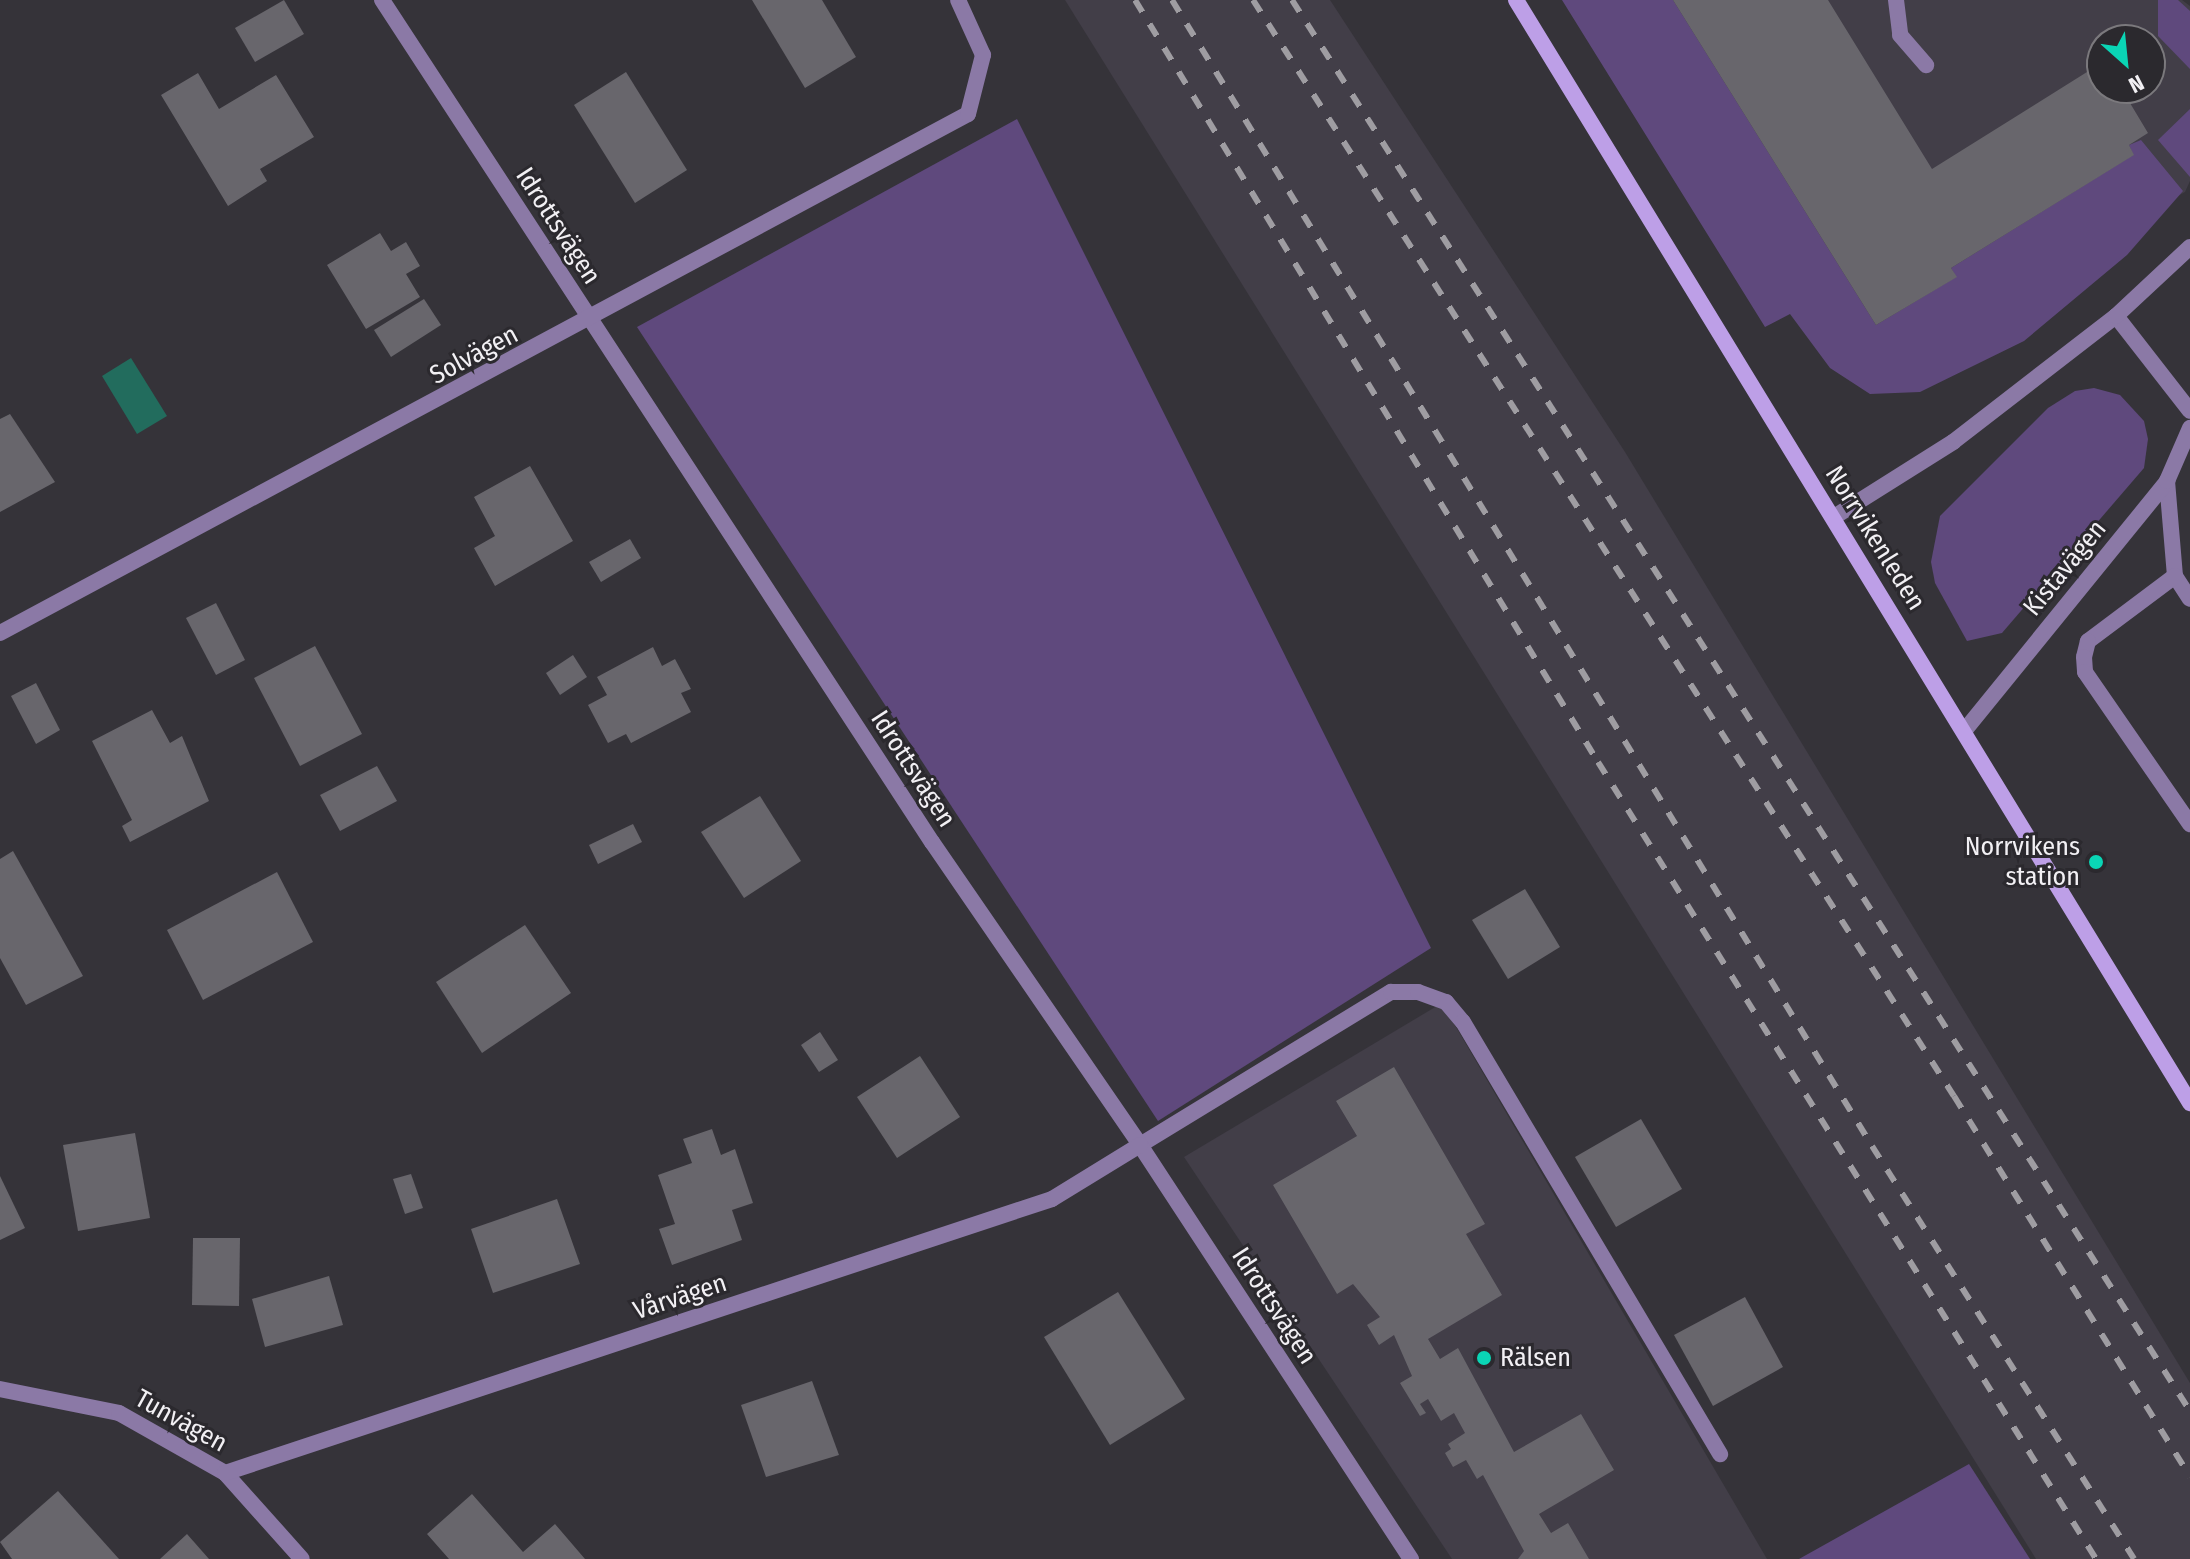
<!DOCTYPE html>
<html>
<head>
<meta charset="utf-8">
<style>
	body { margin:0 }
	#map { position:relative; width:2190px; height:1559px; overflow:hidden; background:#353339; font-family:"Fira Sans Condensed",sans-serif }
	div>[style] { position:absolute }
	.built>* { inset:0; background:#423e48 }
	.green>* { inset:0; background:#5f497d }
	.water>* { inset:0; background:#226c5d }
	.building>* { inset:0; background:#68666c }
	.service>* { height:16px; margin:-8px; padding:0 8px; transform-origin:8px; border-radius:8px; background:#8b79a6 }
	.minor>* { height:16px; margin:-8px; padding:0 8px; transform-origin:8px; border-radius:8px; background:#8b79a6 }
	.secondary>* { height:16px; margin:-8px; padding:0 8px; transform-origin:8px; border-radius:8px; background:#bd9fe7 }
	.rail>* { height:6px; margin-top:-3px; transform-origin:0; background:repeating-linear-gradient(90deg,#9f9da2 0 14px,transparent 0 28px) }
	.dots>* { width:22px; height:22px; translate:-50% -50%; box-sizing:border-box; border:4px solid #2b292e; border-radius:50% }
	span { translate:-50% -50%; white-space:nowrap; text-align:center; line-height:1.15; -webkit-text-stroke:6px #2b292e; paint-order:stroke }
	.street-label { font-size:26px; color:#f2f0f4 }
	.poi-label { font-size:26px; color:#f2f0f4 }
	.right { translate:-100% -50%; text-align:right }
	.left { translate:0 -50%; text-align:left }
	.north { position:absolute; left:2086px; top:24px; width:80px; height:80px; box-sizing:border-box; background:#2b292e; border:2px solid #7b797d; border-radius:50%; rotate:153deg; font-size:22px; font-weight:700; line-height:32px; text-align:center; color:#f2f0f4 }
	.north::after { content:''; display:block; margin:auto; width:28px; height:36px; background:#0ad5b5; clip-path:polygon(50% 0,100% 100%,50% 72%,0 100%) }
</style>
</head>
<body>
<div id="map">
	<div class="built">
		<i style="clip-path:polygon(1065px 0,1330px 0,1625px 452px,2190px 1383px,2190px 1559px,2036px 1559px)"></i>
		<i style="clip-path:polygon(evenodd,1612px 0,2182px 0,2190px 6px,2190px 181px,2185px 192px,1858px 383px,1612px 0,2102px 40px,2150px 40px,2150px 88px,2102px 88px,2102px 40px)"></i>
		<i style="clip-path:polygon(1442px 1003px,1767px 1559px,1452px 1559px,1184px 1157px)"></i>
	</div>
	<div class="green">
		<i style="clip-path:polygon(1562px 0,1673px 0,1876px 325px,1956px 277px,1951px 268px,2133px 155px,2129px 145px,2141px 140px,2183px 191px,2127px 255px,2024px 341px,1920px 392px,1870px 394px,1830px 368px,1790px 314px,1765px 327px)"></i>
		<i style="clip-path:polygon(2158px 0,2178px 0,2190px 11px,2190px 69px,2158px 36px)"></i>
		<i style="clip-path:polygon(2190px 109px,2190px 177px,2158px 140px)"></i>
		<i style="clip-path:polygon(1017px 119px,1431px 948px,1158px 1121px,637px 327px)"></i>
		<i style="clip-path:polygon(2094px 388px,2120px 395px,2144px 421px,2148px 439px,2144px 468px,2002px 633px,1967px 641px,1935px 583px,1931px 562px,1940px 516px,2048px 408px,2075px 391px)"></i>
		<i style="clip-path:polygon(1969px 1464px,2030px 1559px,1799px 1559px)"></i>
	</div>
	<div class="water">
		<i style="clip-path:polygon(131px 358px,167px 416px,137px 434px,102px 376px)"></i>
	</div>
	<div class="building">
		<i style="clip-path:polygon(284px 0,304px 34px,255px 62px,235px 28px)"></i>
		<i style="clip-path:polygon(752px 0,822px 0,856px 57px,805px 88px)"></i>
		<i style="clip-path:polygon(1673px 0,1828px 0,1932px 169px,2087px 72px,2093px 82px,2102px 76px,2102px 88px,2121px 88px,2148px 133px,2129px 145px,2134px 155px,1951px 268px,1957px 277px,1876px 325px)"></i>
		<i style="clip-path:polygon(626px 72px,687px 170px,635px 203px,574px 105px)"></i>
		<i style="clip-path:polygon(198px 73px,219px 109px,276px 75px,314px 137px,260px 169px,267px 181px,228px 206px,161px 95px)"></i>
		<i style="clip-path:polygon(380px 233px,391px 251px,406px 242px,420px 266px,406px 274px,420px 297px,366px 329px,327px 265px)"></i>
		<i style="clip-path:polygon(424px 299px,441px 325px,391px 357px,374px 330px)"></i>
		<i style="clip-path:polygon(10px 414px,55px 482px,0 512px,0 419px)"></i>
		<i style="clip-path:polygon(530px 466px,573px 541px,495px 586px,474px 548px,495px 536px,474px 497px)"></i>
		<i style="clip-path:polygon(630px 539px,641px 558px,601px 582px,589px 562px)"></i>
		<i style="clip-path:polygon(216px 603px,245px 660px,216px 675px,186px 618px)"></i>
		<i style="clip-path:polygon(315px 646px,362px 734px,300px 766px,254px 678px)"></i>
		<i style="clip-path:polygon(653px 647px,662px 666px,675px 659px,691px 689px,681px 693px,691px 712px,631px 743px,626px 734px,608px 743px,588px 705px,607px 695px,597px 677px)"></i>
		<i style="clip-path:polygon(573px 655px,587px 677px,560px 695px,546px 673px)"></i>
		<i style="clip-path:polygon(36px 683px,60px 730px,36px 744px,11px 696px)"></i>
		<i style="clip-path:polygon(152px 710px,170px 743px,182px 736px,209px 801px,130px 842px,122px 826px,132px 820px,92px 741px)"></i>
		<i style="clip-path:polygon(377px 766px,397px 801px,340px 831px,320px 795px)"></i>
		<i style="clip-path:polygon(760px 796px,801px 861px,744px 898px,701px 832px)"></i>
		<i style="clip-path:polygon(633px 824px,642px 842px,598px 864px,589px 845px)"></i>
		<i style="clip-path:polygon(13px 851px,83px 976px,26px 1005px,0 958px,0 859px)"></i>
		<i style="clip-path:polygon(277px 872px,313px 942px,203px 1000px,167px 930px)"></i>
		<i style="clip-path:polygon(1525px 889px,1560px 947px,1508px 979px,1472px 920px)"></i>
		<i style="clip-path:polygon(525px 925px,571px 993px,482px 1053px,436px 982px)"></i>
		<i style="clip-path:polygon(820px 1032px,838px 1060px,819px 1072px,801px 1045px)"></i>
		<i style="clip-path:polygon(920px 1056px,960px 1117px,897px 1158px,857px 1097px)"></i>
		<i style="clip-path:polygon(1394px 1067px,1485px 1224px,1466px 1234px,1502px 1295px,1428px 1339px,1440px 1359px,1458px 1348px,1514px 1452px,1581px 1414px,1614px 1470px,1539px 1514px,1551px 1533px,1568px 1523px,1589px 1559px,1518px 1559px,1524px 1551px,1483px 1475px,1477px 1479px,1466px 1460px,1453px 1467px,1445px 1453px,1451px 1449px,1448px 1444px,1465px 1433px,1454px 1413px,1441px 1421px,1428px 1399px,1420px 1404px,1426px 1413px,1420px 1416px,1400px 1383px,1412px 1376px,1394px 1335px,1379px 1345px,1367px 1325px,1380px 1317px,1353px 1284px,1337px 1294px,1273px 1185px,1357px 1136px,1336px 1101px)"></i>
		<i style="clip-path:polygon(1641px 1119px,1682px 1189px,1616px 1227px,1575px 1157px)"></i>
		<i style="clip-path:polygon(712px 1129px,721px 1155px,735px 1149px,753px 1203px,732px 1210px,742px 1240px,672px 1265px,659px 1229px,675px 1224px,658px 1175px,692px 1163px,683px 1139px)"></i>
		<i style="clip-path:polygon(135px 1133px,150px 1218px,78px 1231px,63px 1145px)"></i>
		<i style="clip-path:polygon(411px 1174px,423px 1208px,405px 1214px,393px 1179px)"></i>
		<i style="clip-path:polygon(0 1176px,25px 1228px,0 1240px)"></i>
		<i style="clip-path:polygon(557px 1199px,580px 1264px,493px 1293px,471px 1229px)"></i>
		<i style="clip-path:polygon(193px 1238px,240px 1238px,239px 1306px,192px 1305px)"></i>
		<i style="clip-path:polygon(329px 1276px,343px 1325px,265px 1347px,252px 1299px)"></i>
		<i style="clip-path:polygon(1118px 1292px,1185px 1399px,1110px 1445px,1044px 1337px)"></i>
		<i style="clip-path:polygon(1745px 1297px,1783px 1367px,1713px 1406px,1674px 1335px)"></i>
		<i style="clip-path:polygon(812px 1381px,839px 1455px,766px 1477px,741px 1405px)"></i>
		<i style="clip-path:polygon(58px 1491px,119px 1559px,12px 1559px,0 1542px)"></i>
		<i style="clip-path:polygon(472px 1494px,523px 1552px,555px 1524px,585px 1559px,449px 1559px,427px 1534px)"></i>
		<i style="clip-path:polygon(187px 1534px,209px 1559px,160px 1559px)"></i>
	</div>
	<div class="service">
		<i style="left:1896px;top:0;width:35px;rotate:83deg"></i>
		<i style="left:1900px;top:35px;width:40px;rotate:49deg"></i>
		<i style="left:2116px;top:316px;width:120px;rotate:52.1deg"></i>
		<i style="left:2167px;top:481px;width:95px;rotate:85.2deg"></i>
		<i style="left:2175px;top:576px;width:27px;rotate:57deg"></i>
		<i style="left:2175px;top:576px;width:109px;rotate:143.2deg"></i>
		<i style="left:2088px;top:641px;width:16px;rotate:104deg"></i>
		<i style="left:2084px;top:657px;width:15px;rotate:86deg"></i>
		<i style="left:2085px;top:672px;width:185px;rotate:55.4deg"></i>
		<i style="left:1965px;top:730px;width:321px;rotate:-50.9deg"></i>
		<i style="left:2167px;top:481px;width:58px;rotate:-66.5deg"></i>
		<i style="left:1140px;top:1145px;width:294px;rotate:-31.4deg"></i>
		<i style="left:1391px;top:992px;width:27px"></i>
		<i style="left:1418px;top:992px;width:30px;rotate:20deg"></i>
		<i style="left:1446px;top:1002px;width:26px;rotate:50deg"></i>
		<i style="left:1463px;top:1022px;width:503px;rotate:59.25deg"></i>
	</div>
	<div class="minor">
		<i style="left:382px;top:0;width:1006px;rotate:56.85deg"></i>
		<i style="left:932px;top:842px;width:368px;rotate:55.5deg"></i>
		<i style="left:1140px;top:1145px;width:495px;rotate:56.8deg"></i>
		<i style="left:1834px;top:517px;width:141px;rotate:-32.2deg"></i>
		<i style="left:1953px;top:442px;width:206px;rotate:-37.7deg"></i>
		<i style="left:2116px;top:316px;width:101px;rotate:-43deg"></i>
		<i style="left:0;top:633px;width:1098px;rotate:-28.2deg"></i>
		<i style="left:968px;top:114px;width:61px;rotate:-75.7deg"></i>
		<i style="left:983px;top:55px;width:60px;rotate:-114.4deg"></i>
		<i style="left:0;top:1389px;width:121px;rotate:11.4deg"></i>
		<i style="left:119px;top:1413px;width:122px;rotate:29.5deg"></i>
		<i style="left:225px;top:1473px;width:115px;rotate:48.2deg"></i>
		<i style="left:225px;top:1473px;width:871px;rotate:-18.33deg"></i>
		<i style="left:1052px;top:1199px;width:103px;rotate:-31.5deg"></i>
	</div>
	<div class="secondary">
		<i style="left:1516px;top:0;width:1293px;rotate:58.57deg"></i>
	</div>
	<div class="rail">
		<i style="left:1135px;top:0;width:892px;rotate:58.72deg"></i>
		<i style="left:1598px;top:762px;width:940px;rotate:58deg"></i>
		<i style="left:1172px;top:0;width:1343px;rotate:58.58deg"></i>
		<i style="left:1872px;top:1146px;width:489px;rotate:57.6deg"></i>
		<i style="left:1253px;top:0;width:1301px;rotate:57.4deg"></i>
		<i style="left:1954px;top:1096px;width:448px;rotate:58.2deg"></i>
		<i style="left:1292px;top:0;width:1673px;rotate:57.53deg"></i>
	</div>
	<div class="dots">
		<i style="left:2096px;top:862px;background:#0ad5b5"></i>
		<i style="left:1484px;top:1358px;background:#0ad5b5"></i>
	</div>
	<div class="street-label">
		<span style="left:558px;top:226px;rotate:57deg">Idrottsvägen</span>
		<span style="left:474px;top:355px;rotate:-28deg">Solvägen</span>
		<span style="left:1875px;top:538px;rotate:58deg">Norrvikenleden</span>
		<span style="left:2065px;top:568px;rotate:-51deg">Kistavägen</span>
		<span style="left:913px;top:769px;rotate:57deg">Idrottsvägen</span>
		<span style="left:680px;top:1297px;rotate:-18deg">Vårvägen</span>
		<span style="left:1274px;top:1306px;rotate:57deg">Idrottsvägen</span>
		<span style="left:181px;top:1421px;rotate:29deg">Tunvägen</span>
	</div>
	<div class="poi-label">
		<span class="right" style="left:2080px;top:862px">Norrvikens<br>station</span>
		<span class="left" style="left:1500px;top:1358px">Rälsen</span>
	</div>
	<div class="north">N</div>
</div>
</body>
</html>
